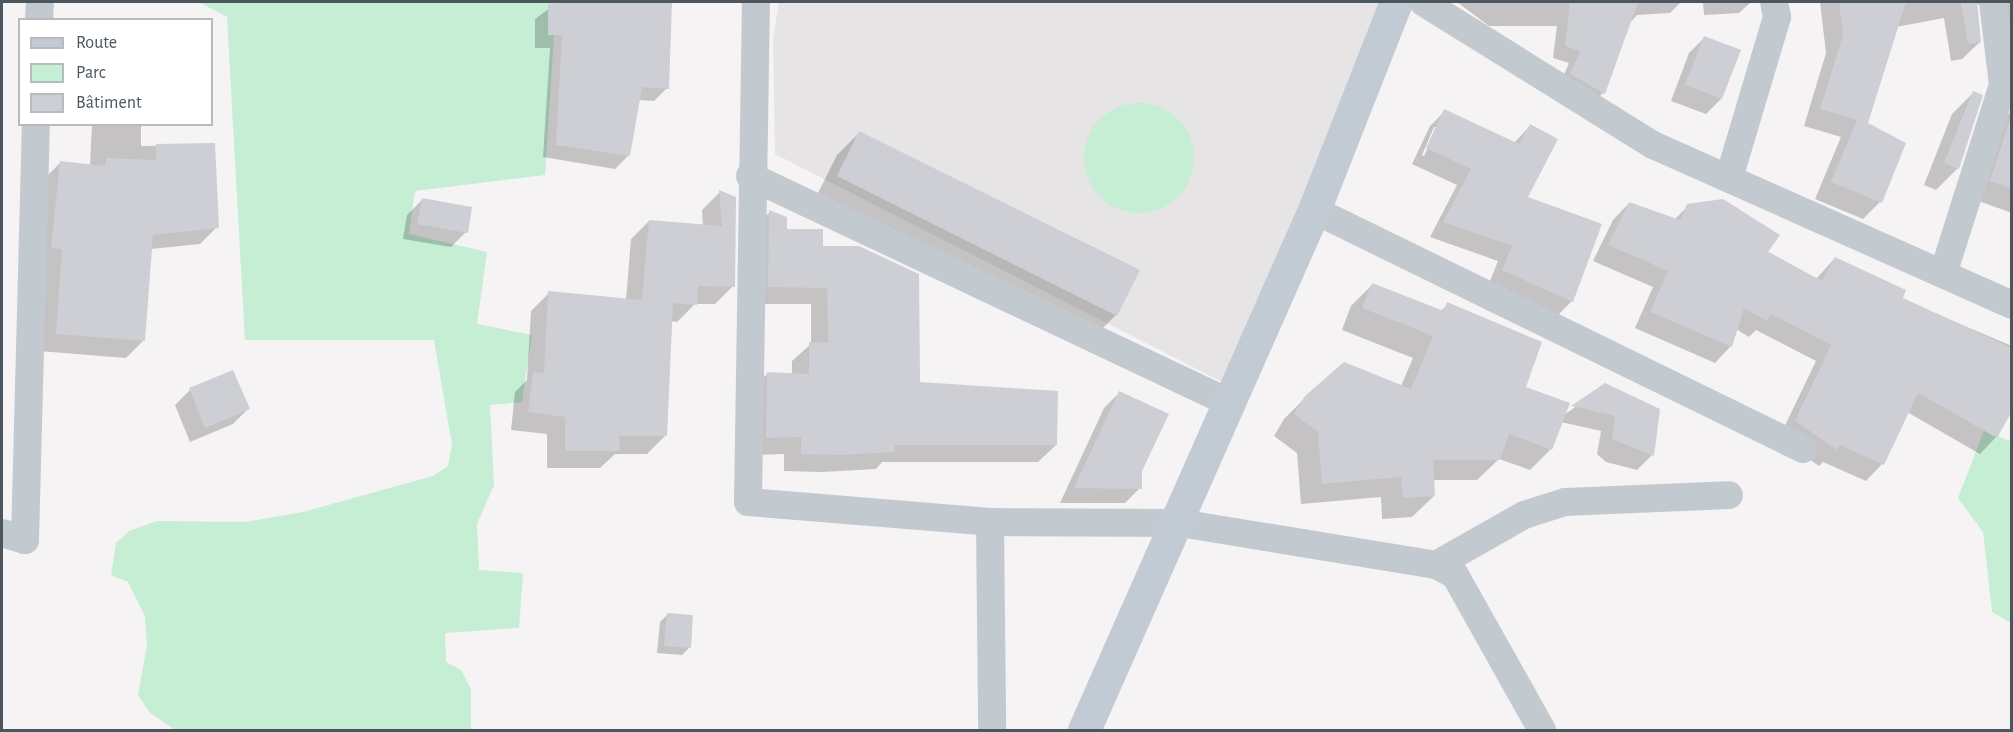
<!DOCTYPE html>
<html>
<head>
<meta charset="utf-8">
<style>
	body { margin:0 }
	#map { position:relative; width:2013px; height:732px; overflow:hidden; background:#f5f3f3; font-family:"Alegreya Sans",sans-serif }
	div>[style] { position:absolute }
	.education>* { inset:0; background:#e6e4e4 }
	.green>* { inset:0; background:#c5eed5 }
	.round { border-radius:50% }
	.shadow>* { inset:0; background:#0003 }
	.building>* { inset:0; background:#cdcfd4 }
	.street>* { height:28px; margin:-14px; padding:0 14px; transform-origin:14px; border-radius:14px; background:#c2cad0 }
	.secondary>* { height:33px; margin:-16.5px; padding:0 16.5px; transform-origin:16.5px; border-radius:16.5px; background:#c2cbd4 }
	span { translate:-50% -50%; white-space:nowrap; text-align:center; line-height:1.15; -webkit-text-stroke:4.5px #fff; paint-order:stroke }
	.frame { position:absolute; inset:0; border:3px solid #4b565f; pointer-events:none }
	.legend { position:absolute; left:18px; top:18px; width:195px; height:108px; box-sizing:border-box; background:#fff; border:2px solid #b7bbbf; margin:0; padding:8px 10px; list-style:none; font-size:18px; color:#4b565f }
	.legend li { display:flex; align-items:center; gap:12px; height:30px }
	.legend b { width:30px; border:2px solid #b7bbbf }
</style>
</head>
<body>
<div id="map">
	<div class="education">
		<i style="clip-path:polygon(779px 2px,1381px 2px,1236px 389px,775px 154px,773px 40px)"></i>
	</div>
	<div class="green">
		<i style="clip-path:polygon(199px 2px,556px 2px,545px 175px,415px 191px,409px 234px,487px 252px,477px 324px,532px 335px,522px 402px,490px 405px,494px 485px,477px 524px,479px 570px,523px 573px,519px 628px,445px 633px,446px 662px,461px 670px,471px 689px,471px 730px,175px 730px,150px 713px,138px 695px,147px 645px,145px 616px,128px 582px,111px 575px,116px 543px,129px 531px,157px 521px,245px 522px,303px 512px,433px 476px,448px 466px,452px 445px,434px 340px,245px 340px,227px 17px)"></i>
		<i class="round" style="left:1084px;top:103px;width:110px;height:110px"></i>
		<i style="clip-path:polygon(1984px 431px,2011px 441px,2011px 623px,1992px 612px,1983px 532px,1958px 498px)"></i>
	</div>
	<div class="shadow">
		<i style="clip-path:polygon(558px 2px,671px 2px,667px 88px,654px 101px,638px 100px,628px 156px,615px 169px,543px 157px,550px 48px,535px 48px,535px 19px)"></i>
		<i style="clip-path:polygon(1457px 2px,1681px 2px,1670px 13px,1637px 15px,1629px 24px,1603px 93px,1591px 105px,1559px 86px,1569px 63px,1553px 58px,1557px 26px,1489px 26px)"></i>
		<i style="clip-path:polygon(1703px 2px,1751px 2px,1739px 13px,1704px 15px)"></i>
		<i style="clip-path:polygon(1820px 2px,2012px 2px,2012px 77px,1990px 10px,1977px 4px,1980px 42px,1962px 59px,1951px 61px,1944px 18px,1896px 27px,1866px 124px,1880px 202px,1863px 219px,1815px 199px,1841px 137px,1804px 126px,1826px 53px)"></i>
		<i style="clip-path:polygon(1704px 38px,1721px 99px,1706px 114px,1671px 101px,1689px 53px)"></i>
		<i style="clip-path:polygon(1973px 93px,1958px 168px,1936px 190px,1924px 185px,1952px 114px)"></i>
		<i style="clip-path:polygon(evenodd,1445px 111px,1514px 143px,1530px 126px,1526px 198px,1572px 301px,1557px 316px,1488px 286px,1498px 261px,1430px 237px,1457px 185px,1412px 164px,1430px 126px,1445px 111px,1434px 127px,1438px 127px,1424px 156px,1422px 155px,1434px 127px)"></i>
		<i style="clip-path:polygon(2012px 111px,2012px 213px,1973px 199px,1996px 126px)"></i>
		<i style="clip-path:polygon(92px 124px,141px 124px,141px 146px,214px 145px,217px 227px,200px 244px,151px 249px,143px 341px,126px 358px,39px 351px,43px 180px,60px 163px,90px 166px)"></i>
		<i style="clip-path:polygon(859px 133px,1116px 315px,1095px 336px,816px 197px,837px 155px)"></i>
		<i style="clip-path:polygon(720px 192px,733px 286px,715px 304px,695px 304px,677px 322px,670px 321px,665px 436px,647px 454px,615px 454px,600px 468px,547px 468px,547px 434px,511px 430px,515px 392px,527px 380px,531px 311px,549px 293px,626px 300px,631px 239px,649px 221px,703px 226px,702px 210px)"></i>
		<i style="clip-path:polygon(422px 200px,466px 232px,451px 247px,403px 239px,407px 215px)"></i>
		<i style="clip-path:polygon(1629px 203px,1674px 220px,1688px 206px,1816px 279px,1835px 258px,1901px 299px,2012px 346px,2012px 407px,1996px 437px,1980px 454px,1907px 412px,1882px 464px,1866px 481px,1823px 462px,1819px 466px,1779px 438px,1816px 361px,1756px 330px,1749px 337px,1736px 329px,1731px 346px,1715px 363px,1635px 328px,1653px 287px,1593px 261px,1613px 220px)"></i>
		<i style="clip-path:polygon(770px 212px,785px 230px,821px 248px,919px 384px,1056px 445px,1038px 462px,882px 462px,876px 469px,822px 472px,784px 471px,784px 454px,749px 455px,750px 391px,767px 374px,792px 375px,792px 361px,811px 344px,811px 304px,751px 304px,752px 229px)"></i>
		<i style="clip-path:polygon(1373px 284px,1441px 311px,1448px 304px,1524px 388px,1564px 415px,1606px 385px,1652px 455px,1637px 470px,1606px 462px,1597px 454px,1601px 431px,1561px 422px,1551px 449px,1530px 470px,1499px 459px,1477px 480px,1433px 480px,1434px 496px,1412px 517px,1382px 519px,1381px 497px,1301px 504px,1297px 453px,1274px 436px,1284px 419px,1306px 397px,1401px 386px,1413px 358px,1342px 330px,1351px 306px)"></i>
		<i style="clip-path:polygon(190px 390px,248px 409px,233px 424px,190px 442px,175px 405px)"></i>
		<i style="clip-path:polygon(1119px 393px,1140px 488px,1125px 503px,1060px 503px,1104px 408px)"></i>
		<i style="clip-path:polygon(667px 615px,689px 648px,682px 655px,657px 653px,660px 622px)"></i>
	</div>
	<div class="building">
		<i style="clip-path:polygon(571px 2px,672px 2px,669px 89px,642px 87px,630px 156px,556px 145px,562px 35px,548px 35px,548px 4px)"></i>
		<i style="clip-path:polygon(1570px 2px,1638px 2px,1605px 94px,1570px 74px,1580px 51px,1565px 46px)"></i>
		<i style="clip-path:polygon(1839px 2px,1906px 2px,1868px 123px,1906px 143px,1882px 203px,1831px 182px,1857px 120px,1820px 109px,1843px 35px)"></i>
		<i style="clip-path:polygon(1961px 2px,1977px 2px,1981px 42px,1968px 44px)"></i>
		<i style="clip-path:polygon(1704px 36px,1741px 50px,1722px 99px,1685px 85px)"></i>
		<i style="clip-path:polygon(1973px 91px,1983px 95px,1959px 169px,1944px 163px)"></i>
		<i style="clip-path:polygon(1444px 109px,1519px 144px,1530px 124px,1558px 139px,1528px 197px,1602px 224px,1573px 302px,1502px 270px,1512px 246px,1443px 222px,1471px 169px,1426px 148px)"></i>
		<i style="clip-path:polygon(2012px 113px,2012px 189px,1990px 181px)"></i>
		<i style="clip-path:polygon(859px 131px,1140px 270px,1117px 316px,837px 176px)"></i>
		<i style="clip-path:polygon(215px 143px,219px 228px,153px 235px,145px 341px,56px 334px,62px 249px,51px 248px,60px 161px,105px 166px,106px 158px,156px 160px,156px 144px)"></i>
		<i style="clip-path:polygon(719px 190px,736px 197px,735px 287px,698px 286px,697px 305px,673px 303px,667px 436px,619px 436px,620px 451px,565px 451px,565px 417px,528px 412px,533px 372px,544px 373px,548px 291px,642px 300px,649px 220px,722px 226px)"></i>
		<i style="clip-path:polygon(422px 198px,472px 207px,468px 233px,417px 224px)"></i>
		<i style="clip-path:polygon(1723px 199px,1780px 235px,1768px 252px,1822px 281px,1835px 257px,1906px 290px,1903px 298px,2012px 348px,2012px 411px,1997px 438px,1918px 393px,1884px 465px,1840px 445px,1837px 450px,1795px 421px,1831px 345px,1771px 314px,1767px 321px,1744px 308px,1732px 347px,1650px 312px,1668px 271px,1608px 245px,1629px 202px,1680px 220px,1687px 204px)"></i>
		<i style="clip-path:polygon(769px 210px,787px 217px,787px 229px,823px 229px,823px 246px,859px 246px,919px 274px,920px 382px,1058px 391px,1057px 445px,895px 445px,895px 452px,841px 455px,801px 454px,801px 437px,766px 438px,767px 372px,809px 374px,809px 342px,828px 343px,827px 288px,768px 287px)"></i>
		<i style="clip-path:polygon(1372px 283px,1444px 311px,1447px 302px,1542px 342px,1526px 387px,1570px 403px,1552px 450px,1509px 434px,1500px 460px,1433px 460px,1435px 496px,1403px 498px,1401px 477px,1322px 484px,1318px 432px,1294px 414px,1305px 396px,1344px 362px,1411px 389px,1433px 336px,1362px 308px)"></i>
		<i style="clip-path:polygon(233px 370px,250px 409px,205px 428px,189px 388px)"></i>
		<i style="clip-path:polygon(1605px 383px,1660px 409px,1654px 456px,1612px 439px,1615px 416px,1571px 406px)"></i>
		<i style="clip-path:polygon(1119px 391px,1169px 414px,1142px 471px,1142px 489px,1074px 488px)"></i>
		<i style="clip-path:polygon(667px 613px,693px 615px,691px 648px,664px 646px)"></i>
	</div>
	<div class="street">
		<i style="left:756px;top:2px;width:500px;rotate:90.92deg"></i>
		<i style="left:748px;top:502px;width:243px;rotate:4.7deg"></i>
		<i style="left:990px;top:522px;width:190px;rotate:0.3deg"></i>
		<i style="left:1180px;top:523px;width:259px;rotate:9.3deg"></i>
		<i style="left:1436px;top:565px;width:21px;rotate:28deg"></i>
		<i style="left:1455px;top:575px;width:178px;rotate:60.7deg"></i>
		<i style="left:1423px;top:2px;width:271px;rotate:31.9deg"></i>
		<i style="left:1653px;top:145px;width:393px;rotate:24deg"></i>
		<i style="left:39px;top:20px;width:18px;rotate:-87deg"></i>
		<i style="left:750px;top:176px;width:531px;rotate:25.31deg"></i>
		<i style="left:1729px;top:178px;width:168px;rotate:-73.4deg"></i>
		<i style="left:1777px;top:17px;width:15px;rotate:-101deg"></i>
		<i style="left:1314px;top:210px;width:544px;rotate:26.05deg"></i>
		<i style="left:1943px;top:274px;width:198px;rotate:-72.4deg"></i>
		<i style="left:2003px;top:85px;width:84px;rotate:-96.9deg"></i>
		<i style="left:990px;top:522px;width:208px;rotate:89.4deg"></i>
		<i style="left:2px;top:533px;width:24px;rotate:17deg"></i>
		<i style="left:25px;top:540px;width:416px;rotate:-88.5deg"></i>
		<i style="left:1436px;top:565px;width:101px;rotate:-29.6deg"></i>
		<i style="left:1524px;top:515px;width:43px;rotate:-17.6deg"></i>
		<i style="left:1565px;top:502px;width:164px;rotate:-2.4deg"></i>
	</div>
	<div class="secondary">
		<i style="left:1084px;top:730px;width:569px;rotate:-66.14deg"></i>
		<i style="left:1314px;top:210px;width:224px;rotate:-68.5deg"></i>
	</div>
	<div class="frame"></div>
	<ul class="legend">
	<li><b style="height:8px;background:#c2cbd4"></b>Route</li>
	<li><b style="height:16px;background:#c5eed5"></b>Parc</li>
	<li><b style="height:16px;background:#cdcfd4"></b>Bâtiment</li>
	</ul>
</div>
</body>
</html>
